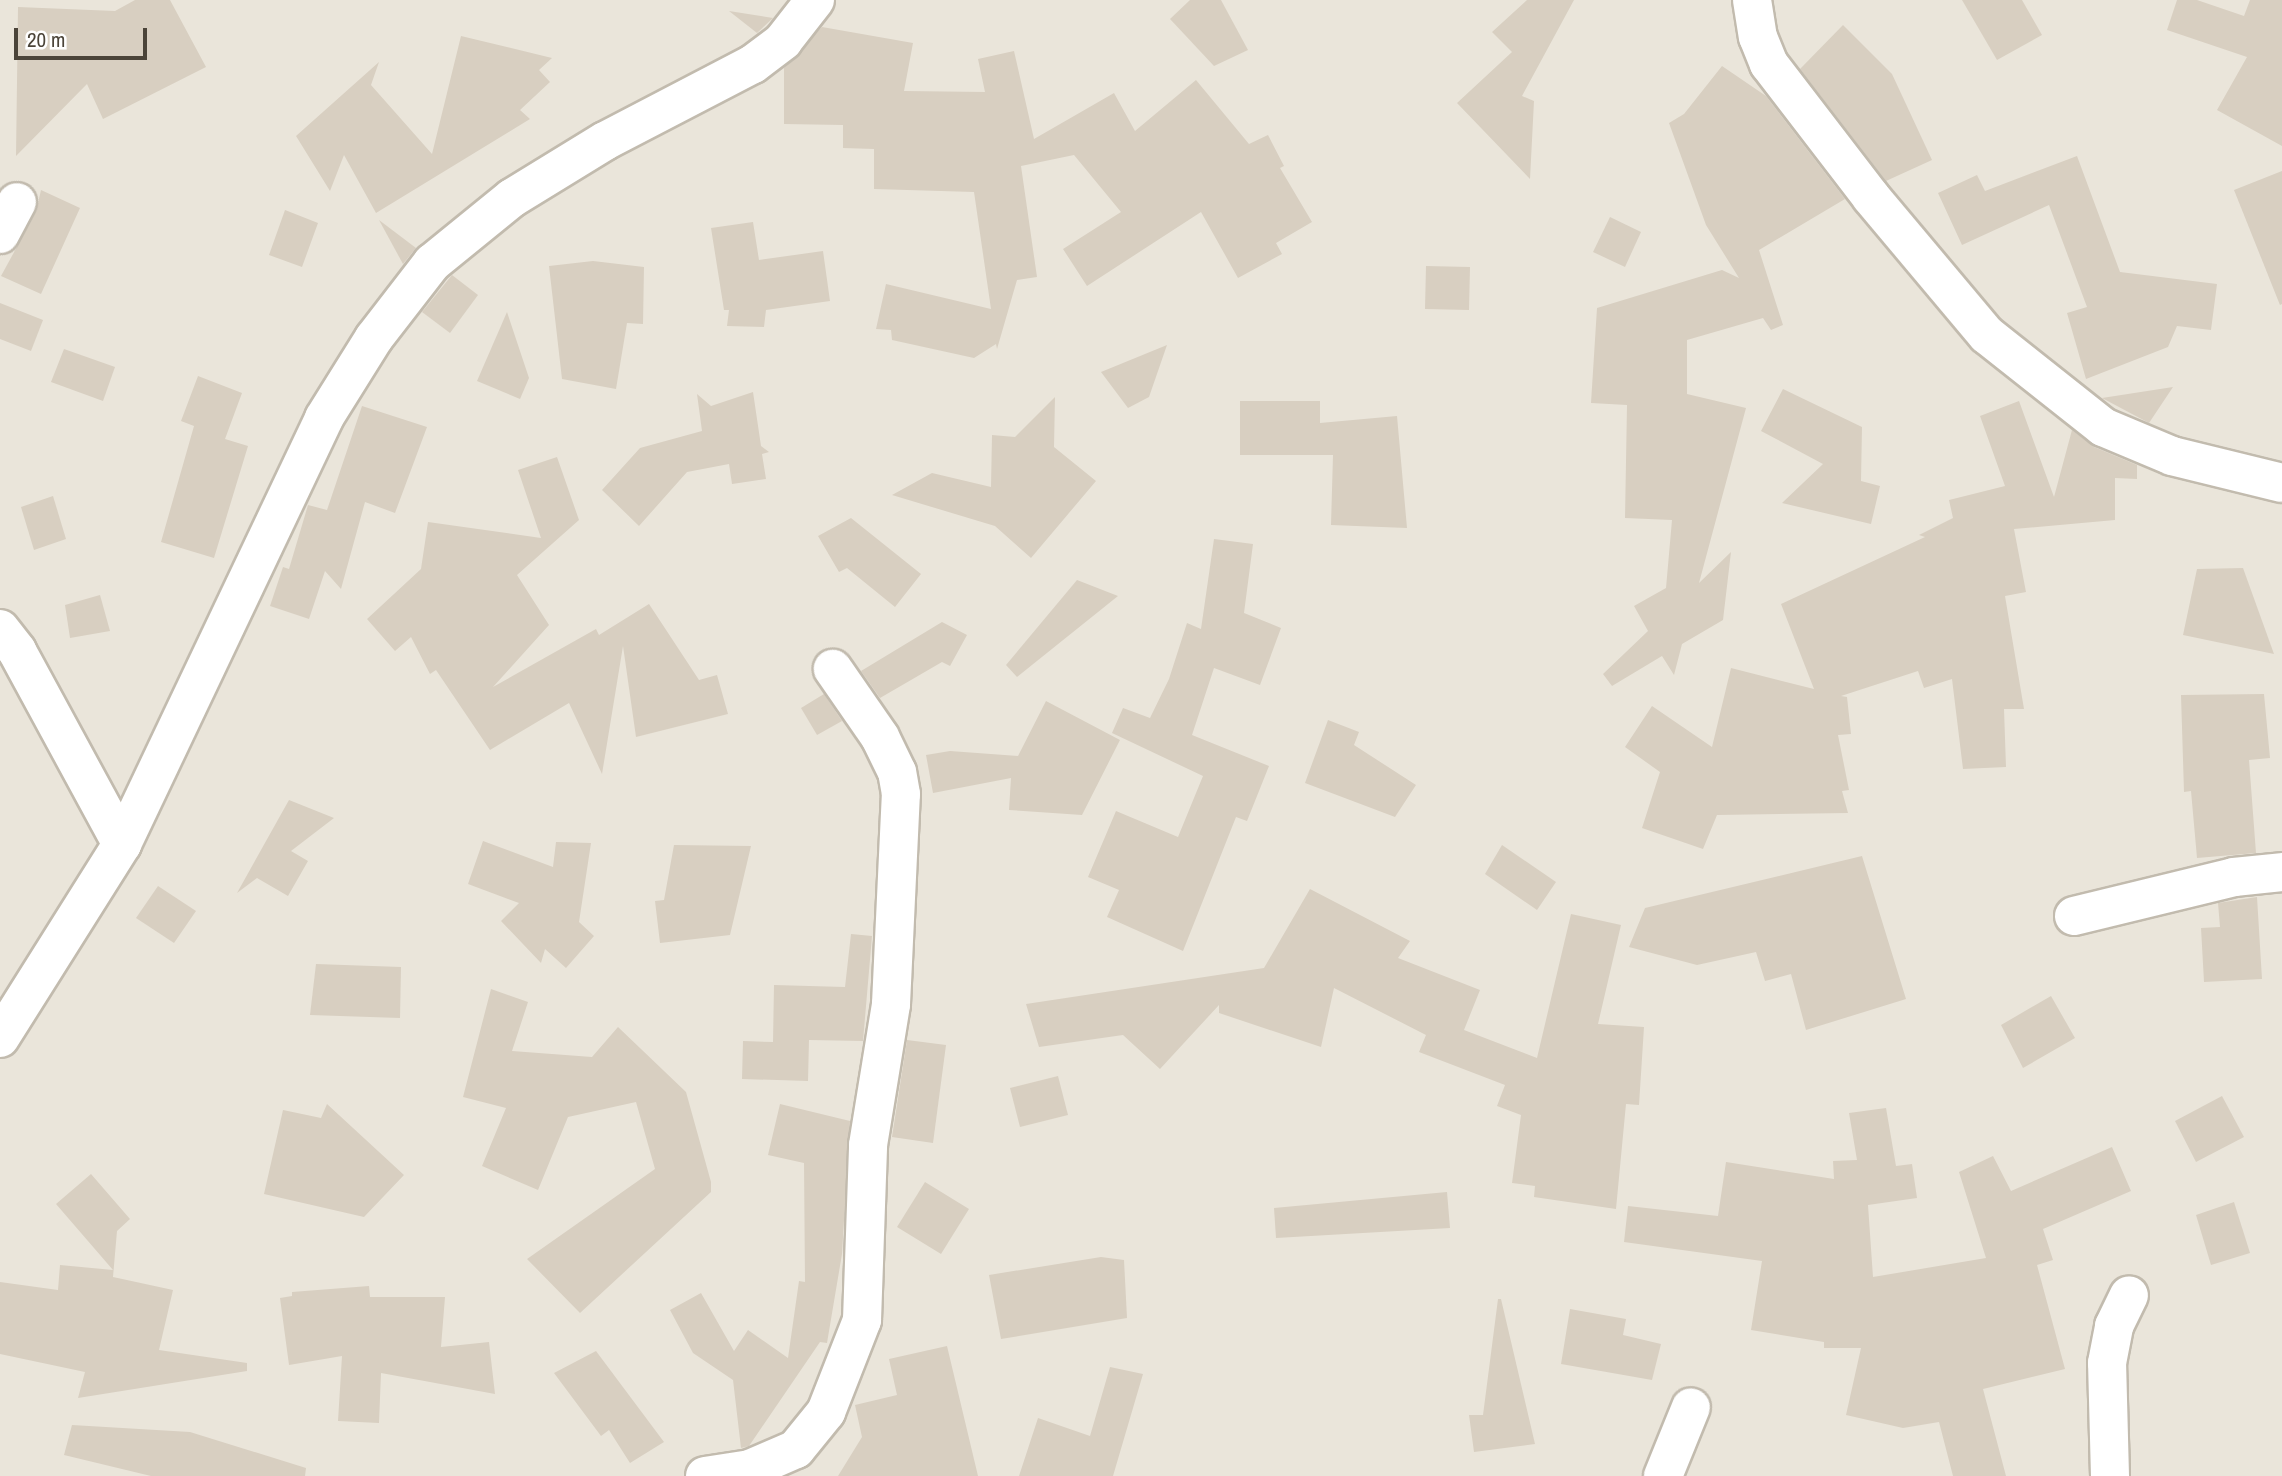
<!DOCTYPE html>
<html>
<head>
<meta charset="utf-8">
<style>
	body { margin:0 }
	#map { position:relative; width:2282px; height:1476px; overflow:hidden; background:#f6f3ec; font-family:"Archivo Narrow",sans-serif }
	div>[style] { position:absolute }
	.residential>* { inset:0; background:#eae5da }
	.building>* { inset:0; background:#d8cfc1 }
	.roads { filter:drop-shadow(2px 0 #c2bbae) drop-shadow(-2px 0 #c2bbae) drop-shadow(0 2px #c2bbae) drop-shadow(0 -2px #c2bbae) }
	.street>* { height:38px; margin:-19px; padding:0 19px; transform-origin:19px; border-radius:19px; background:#fff }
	span { translate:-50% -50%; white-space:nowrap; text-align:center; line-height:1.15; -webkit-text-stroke:6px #fff; paint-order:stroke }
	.scale { position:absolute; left:14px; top:28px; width:133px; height:32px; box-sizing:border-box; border:4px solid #4b4439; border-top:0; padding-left:9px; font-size:21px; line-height:24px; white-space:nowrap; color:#4b4439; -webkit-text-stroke:5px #fff; paint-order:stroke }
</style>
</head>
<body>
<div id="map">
	<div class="residential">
		<i style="clip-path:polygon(0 0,2282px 0,2282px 1476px,0 1476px)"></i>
	</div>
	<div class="building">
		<i style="clip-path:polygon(135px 0,170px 0,206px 67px,103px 119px,87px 84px,16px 156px,18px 7px,115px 11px)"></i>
		<i style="clip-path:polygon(1190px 0,1221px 0,1248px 50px,1214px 66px,1170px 19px)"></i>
		<i style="clip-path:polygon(1527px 0,1574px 0,1522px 96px,1534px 101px,1530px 179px,1457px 103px,1512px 52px,1492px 32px)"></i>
		<i style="clip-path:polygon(1962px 0,2022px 0,2042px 35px,1997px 60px)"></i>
		<i style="clip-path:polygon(2177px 0,2197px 0,2244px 16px,2250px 0,2282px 0,2282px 146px,2217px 110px,2247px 57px,2167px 30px)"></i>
		<i style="clip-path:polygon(729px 11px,773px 18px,757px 33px)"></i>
		<i style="clip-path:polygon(1843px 25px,1892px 74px,1932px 160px,1886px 181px,1800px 69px)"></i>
		<i style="clip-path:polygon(822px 27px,913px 43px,904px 91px,985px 92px,978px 59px,1014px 51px,1034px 139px,1114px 93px,1135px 131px,1196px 80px,1249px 144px,1268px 135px,1284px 166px,1280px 168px,1312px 222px,1276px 243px,1282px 254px,1238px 278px,1201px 212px,1087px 286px,1063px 249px,1121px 212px,1074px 155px,1021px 166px,1037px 277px,1017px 280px,997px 349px,996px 344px,974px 358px,892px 340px,891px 330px,876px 329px,886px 284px,991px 309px,974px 192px,874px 189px,874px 149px,843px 148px,843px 125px,784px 124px,784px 68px)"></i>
		<i style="clip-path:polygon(461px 36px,552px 58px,539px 70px,550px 82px,520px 110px,530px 119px,376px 213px,344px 155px,330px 191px,296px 136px,379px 62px,371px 85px,432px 154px)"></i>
		<i style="clip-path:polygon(1722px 66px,1766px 96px,1845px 199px,1759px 250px,1783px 325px,1771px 330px,1763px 318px,1687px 340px,1687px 394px,1746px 408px,1699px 583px,1731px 552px,1723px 620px,1682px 644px,1674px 675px,1662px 656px,1612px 686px,1603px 674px,1648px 631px,1634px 606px,1666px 588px,1672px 520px,1625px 518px,1627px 405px,1591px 403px,1597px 308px,1722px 270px,1739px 278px,1706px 225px,1669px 123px,1684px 114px)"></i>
		<i style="clip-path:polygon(2077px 156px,2120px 272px,2217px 284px,2211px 330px,2177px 326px,2168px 347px,2086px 379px,2067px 313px,2087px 307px,2049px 205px,1962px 245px,1938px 193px,1977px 175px,1985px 191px)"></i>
		<i style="clip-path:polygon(2282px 171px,2282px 304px,2280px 305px,2234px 190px)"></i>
		<i style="clip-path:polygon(41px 190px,80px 208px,41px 294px,1px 276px,36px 212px)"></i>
		<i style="clip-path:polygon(285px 210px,318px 223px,302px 267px,269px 255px)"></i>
		<i style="clip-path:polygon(1610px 217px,1641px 232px,1625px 267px,1593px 252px)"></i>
		<i style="clip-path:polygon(379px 220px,416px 248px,403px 264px)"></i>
		<i style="clip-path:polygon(753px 222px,759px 260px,823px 251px,830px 301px,766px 310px,764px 327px,727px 326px,729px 310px,724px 310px,711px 228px)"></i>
		<i style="clip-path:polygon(593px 261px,644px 267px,643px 324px,627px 323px,616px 389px,562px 379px,549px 266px)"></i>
		<i style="clip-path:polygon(1426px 266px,1470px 267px,1469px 310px,1425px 309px)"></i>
		<i style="clip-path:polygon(452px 275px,478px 295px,450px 333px,422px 312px)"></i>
		<i style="clip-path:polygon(0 303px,43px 320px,31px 351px,0 339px)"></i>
		<i style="clip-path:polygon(507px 312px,529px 378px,520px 399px,477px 381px)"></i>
		<i style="clip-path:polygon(1167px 345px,1149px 397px,1128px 408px,1101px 372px)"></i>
		<i style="clip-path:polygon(64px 349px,115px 367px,103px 401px,51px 382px)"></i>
		<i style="clip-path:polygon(198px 376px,242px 393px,225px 439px,248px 446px,214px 558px,161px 542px,194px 426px,181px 421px)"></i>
		<i style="clip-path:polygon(2173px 387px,2149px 423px,2102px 398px)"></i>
		<i style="clip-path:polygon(1783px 389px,1862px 427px,1861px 481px,1880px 486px,1871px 524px,1782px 503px,1823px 464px,1761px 431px)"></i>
		<i style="clip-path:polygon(753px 392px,761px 446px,769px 452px,762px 454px,766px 479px,732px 484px,729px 464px,687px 472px,639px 526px,602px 490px,640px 448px,702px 431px,697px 394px,711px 406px)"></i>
		<i style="clip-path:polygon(1055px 397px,1054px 447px,1096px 481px,1031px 558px,995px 526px,892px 495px,932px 473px,991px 487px,992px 435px,1015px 437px)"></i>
		<i style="clip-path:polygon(1240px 401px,1320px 401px,1320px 423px,1397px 416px,1407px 528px,1331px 525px,1333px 455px,1240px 455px)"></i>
		<i style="clip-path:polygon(2019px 401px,2054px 497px,2072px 430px,2094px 447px,2137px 465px,2137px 479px,2115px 478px,2115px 520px,2014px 529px,2026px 592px,2005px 596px,2024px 709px,2004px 709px,2006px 767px,1963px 769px,1952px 679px,1924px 688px,1918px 671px,1841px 696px,1847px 697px,1851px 734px,1838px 735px,1849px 790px,1842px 791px,1848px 813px,1717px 815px,1703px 849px,1642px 828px,1660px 772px,1625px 747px,1652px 706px,1712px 747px,1731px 668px,1814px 689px,1781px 604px,1925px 537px,1919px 535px,1953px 518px,1949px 500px,2005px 486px,1980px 416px)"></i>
		<i style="clip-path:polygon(362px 406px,427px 427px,395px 513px,365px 502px,341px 589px,325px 571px,309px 619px,270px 606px,283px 567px,289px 569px,308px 505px,327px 510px)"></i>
		<i style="clip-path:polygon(557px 457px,579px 520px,517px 575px,549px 625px,493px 687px,596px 629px,599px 635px,649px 604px,699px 680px,717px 675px,728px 714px,636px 737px,623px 646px,602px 774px,569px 703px,490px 750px,436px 670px,430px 674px,411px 637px,395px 651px,367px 619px,421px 569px,428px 522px,541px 538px,518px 470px)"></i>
		<i style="clip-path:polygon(53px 496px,66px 539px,34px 550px,21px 507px)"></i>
		<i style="clip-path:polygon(851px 518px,921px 574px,895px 607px,847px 568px,839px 572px,818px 536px)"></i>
		<i style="clip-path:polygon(1214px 539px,1253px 544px,1244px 613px,1281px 628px,1260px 685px,1214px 668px,1192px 735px,1269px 766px,1247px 821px,1236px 817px,1183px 951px,1107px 917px,1119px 890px,1088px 877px,1116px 811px,1178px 837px,1203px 776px,1112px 733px,1123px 708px,1150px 718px,1169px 679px,1187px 623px,1201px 629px)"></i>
		<i style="clip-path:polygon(2243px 568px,2274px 654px,2183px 635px,2197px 569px)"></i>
		<i style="clip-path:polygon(1077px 580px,1118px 596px,1017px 677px,1006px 665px)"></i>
		<i style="clip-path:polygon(100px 595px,110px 631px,70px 638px,65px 605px)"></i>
		<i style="clip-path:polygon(942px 622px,967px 635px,950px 666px,942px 662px,880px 698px,861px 671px)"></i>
		<i style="clip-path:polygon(824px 694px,842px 721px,817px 735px,801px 708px)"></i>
		<i style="clip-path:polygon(2264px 694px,2270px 758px,2249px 760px,2256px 853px,2197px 858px,2191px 791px,2184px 792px,2181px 695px)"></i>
		<i style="clip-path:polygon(1046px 701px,1120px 740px,1082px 815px,1009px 810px,1011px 778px,933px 793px,926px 755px,950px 751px,1018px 756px)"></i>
		<i style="clip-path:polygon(1328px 720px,1359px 732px,1354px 745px,1416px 785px,1395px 817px,1305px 783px)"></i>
		<i style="clip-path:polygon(289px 800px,334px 818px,291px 851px,308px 861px,288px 896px,257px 878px,237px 893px)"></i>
		<i style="clip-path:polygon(483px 841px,553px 867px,556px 842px,591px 843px,579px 922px,594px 936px,566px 968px,545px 949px,541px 963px,501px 921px,519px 903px,468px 884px)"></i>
		<i style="clip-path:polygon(674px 845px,751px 846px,730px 935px,660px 943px,655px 901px,664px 900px)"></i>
		<i style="clip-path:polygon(1502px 845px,1556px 882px,1537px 910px,1485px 874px)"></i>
		<i style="clip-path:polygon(1862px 856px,1906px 999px,1806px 1030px,1791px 974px,1765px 981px,1756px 952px,1697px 965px,1629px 947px,1645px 908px)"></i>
		<i style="clip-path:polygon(158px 886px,196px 911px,174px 943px,136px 918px)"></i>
		<i style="clip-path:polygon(1310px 889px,1410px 941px,1398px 958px,1480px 990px,1464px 1030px,1537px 1058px,1571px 914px,1621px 925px,1598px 1024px,1644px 1027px,1639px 1105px,1626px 1104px,1616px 1209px,1534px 1197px,1535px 1186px,1512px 1183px,1521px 1115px,1497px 1106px,1505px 1085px,1419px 1052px,1426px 1035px,1334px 988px,1321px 1047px,1219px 1013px,1219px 1005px,1160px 1069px,1123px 1035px,1039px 1047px,1026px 1004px,1264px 968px)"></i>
		<i style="clip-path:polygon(2257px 897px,2262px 979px,2204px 982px,2201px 928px,2220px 927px,2218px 903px)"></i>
		<i style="clip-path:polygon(851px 934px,872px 936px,863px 1041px,809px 1040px,808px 1081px,742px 1079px,743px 1041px,773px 1042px,774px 985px,845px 987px)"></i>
		<i style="clip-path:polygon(316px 964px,401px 967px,400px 1018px,310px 1015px)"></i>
		<i style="clip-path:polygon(491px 989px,528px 1002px,512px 1051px,592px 1057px,618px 1027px,686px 1092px,711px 1182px,711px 1192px,580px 1313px,527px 1259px,655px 1169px,636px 1102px,568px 1117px,538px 1190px,482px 1166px,506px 1108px,463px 1097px)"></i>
		<i style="clip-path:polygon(2051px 996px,2075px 1038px,2023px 1068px,2001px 1025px)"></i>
		<i style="clip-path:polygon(907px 1040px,946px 1045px,933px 1143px,892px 1137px)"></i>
		<i style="clip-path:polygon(1058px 1076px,1068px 1115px,1020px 1127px,1010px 1088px)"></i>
		<i style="clip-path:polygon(2222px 1096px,2244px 1137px,2196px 1162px,2175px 1121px)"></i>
		<i style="clip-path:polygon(327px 1104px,404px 1175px,364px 1217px,264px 1194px,283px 1110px,321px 1118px)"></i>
		<i style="clip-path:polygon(780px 1104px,850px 1121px,842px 1254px,827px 1343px,820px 1342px,749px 1446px,741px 1448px,733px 1380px,693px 1353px,670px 1310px,701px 1293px,734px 1351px,748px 1330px,788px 1358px,799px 1281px,805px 1282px,804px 1163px,768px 1155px)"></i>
		<i style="clip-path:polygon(1886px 1108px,1896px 1166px,1912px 1164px,1917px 1198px,1868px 1205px,1873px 1277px,1986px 1258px,1959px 1172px,1993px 1156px,2011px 1191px,2112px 1147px,2131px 1191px,2043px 1229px,2053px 1260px,2037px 1265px,2065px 1369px,1983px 1389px,2006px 1476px,1953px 1476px,1939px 1422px,1903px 1428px,1846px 1415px,1861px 1348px,1824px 1348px,1824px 1342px,1751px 1330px,1762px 1261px,1624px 1242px,1628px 1206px,1718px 1216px,1726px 1162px,1834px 1179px,1833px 1161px,1857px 1160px,1849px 1113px)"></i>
		<i style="clip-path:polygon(91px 1174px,130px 1219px,117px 1231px,113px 1277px,173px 1290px,159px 1350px,247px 1363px,247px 1371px,78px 1398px,85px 1372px,0 1354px,0 1282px,58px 1290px,60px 1265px,113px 1270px,56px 1204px)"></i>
		<i style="clip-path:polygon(925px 1182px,969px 1209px,941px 1254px,897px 1227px)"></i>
		<i style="clip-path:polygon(1447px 1192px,1450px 1228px,1276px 1238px,1274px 1208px)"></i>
		<i style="clip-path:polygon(2234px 1202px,2250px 1253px,2211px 1265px,2196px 1215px)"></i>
		<i style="clip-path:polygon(1101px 1257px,1124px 1260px,1127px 1318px,1001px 1339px,989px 1275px)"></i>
		<i style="clip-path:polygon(369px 1286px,370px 1297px,445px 1297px,441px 1347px,489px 1342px,495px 1394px,381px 1373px,379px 1423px,338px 1421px,342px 1356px,289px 1365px,280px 1298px,292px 1296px,292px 1292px)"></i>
		<i style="clip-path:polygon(1498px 1299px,1501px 1299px,1535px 1444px,1474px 1452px,1469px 1415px,1483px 1415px)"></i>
		<i style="clip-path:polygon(1570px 1309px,1626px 1319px,1623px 1335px,1661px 1344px,1652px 1380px,1561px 1364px)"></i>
		<i style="clip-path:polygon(947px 1346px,978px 1476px,838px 1476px,862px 1437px,855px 1405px,897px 1395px,889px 1359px)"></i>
		<i style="clip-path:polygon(596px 1351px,664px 1442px,630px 1463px,609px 1430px,601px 1436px,554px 1373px)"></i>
		<i style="clip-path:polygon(1110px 1367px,1143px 1374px,1113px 1476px,1019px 1476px,1038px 1418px,1090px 1436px)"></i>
		<i style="clip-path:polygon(72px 1425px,190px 1432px,306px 1468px,305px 1476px,151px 1476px,64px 1455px)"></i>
	</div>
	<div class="roads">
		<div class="street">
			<i style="left:1752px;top:0;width:37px;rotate:81deg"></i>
			<i style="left:1758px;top:37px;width:29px;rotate:68deg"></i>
			<i style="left:1769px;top:64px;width:168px;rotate:52.5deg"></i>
			<i style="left:1871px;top:197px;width:180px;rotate:50deg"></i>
			<i style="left:1987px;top:335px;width:148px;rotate:38.4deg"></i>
			<i style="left:2103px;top:427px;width:75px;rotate:22.8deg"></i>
			<i style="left:2172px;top:456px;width:113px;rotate:13.8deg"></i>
			<i style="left:0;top:234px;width:36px;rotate:-62deg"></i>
			<i style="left:0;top:629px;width:28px;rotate:52deg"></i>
			<i style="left:17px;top:651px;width:220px;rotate:61.5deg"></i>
			<i style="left:2074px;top:916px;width:165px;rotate:-13.7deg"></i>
			<i style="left:2234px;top:877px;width:48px;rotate:-5.9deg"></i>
			<i style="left:0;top:1038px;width:229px;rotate:-57.8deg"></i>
			<i style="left:122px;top:844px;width:471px;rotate:-64.6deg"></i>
			<i style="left:324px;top:418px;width:94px;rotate:-58deg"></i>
			<i style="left:374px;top:338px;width:95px;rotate:-52.3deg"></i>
			<i style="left:432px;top:263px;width:103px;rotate:-39.1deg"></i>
			<i style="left:512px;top:198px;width:109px;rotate:-31.5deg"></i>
			<i style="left:605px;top:141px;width:167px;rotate:-27.5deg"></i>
			<i style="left:753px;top:64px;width:38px;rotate:-37deg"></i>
			<i style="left:783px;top:41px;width:52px;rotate:-52deg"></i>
			<i style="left:705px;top:1476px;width:46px;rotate:-8.8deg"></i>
			<i style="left:750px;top:1469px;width:50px;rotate:-23.5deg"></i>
			<i style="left:796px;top:1449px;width:48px;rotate:-51deg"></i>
			<i style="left:826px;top:1412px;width:99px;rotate:-68.6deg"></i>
			<i style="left:862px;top:1320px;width:175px;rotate:-88deg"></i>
			<i style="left:868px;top:1145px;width:143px;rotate:-80.7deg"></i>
			<i style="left:891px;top:1004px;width:210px;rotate:-87.3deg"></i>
			<i style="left:901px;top:794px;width:22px;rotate:-100deg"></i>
			<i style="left:897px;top:772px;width:39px;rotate:-116deg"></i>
			<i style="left:880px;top:737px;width:83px;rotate:-124.7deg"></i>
			<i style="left:1663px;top:1476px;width:74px;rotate:-67.9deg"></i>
			<i style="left:2110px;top:1476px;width:113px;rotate:-91.5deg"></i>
			<i style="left:2107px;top:1363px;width:38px;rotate:-79deg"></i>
			<i style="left:2114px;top:1326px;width:34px;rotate:-64deg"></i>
		</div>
	</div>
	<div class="scale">20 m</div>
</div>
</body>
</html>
